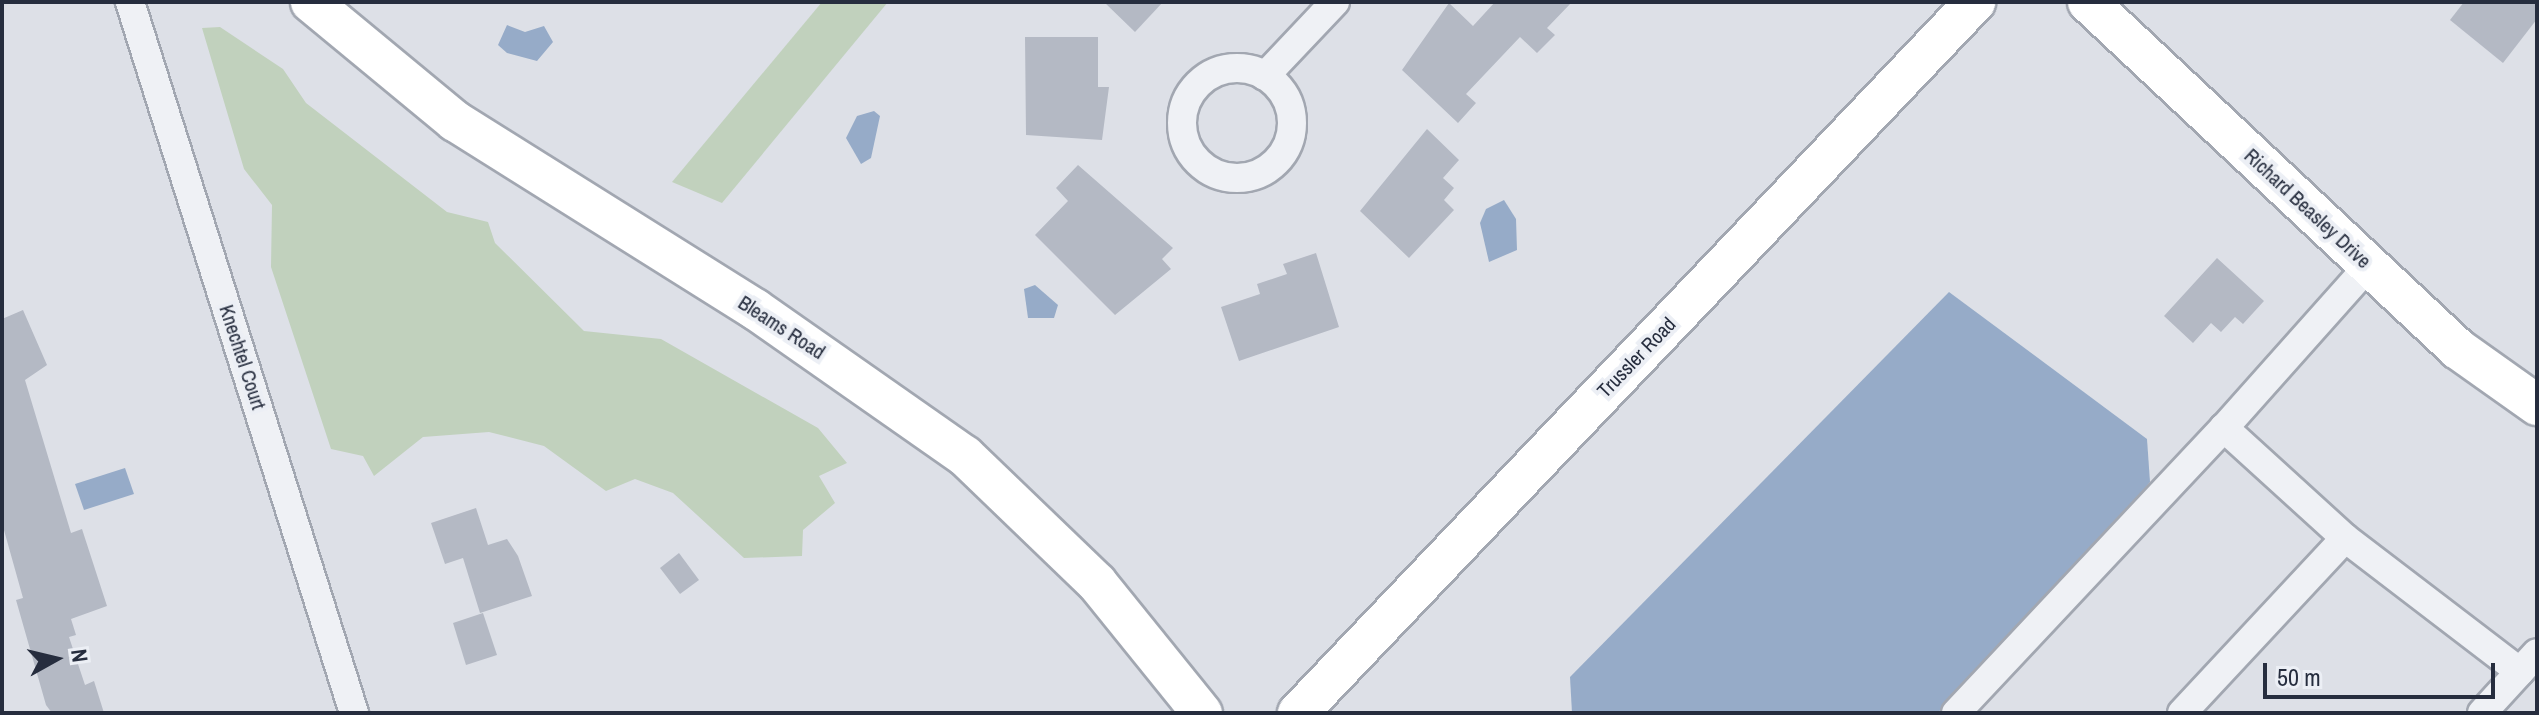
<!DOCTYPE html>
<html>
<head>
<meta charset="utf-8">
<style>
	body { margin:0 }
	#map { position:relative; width:2539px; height:715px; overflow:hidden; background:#dde0e7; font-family:"Archivo Narrow",sans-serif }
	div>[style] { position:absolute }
	.green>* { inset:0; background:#c1d1bd }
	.water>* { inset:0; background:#96abc8 }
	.building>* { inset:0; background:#b4b9c4 }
	.roads { filter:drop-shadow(2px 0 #a2a7b1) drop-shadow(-2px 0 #a2a7b1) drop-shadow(0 2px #a2a7b1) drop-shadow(0 -2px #a2a7b1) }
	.street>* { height:28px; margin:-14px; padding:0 14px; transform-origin:14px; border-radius:14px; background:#eff1f5 }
	.street>.ring { margin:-14px; padding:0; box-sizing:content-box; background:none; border:28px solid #eff1f5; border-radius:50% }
	.secondary>* { height:40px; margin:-20px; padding:0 20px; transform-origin:20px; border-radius:20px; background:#fff }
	span { translate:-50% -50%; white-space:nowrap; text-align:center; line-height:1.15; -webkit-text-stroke:8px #eceff5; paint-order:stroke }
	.street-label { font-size:20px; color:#262d3e }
	.frame { position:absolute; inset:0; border:4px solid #262d3e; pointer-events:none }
	.north { position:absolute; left:16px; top:619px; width:80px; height:80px; -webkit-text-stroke:6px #eceff5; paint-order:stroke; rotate:82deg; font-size:22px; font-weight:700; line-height:32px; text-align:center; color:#262d3e }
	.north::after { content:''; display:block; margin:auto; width:28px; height:36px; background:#262d3e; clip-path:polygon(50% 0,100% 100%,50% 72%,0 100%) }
	.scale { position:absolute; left:2263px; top:663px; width:232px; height:36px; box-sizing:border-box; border:4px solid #262d3e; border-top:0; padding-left:10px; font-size:24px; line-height:28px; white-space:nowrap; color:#262d3e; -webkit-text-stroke:6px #eceff5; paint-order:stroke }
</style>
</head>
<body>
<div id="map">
	<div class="green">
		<i style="clip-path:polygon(822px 2px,888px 2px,722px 203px,672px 182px)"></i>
		<i style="clip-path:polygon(220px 27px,283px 69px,306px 103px,447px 212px,488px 222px,495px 243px,584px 331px,661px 339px,818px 428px,847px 463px,819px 476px,835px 503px,803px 530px,802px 556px,744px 558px,673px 493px,635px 479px,606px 491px,544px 446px,489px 432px,423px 437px,374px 476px,363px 456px,331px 449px,271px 267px,272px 205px,244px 169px,202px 28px)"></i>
	</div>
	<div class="water">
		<i style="clip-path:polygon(507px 25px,525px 32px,544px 26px,553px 42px,537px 61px,507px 53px,498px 45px)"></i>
		<i style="clip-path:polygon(874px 111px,880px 116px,871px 158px,861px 164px,846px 138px,857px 116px)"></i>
		<i style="clip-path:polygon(1504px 200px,1516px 219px,1517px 250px,1489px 262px,1480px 223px,1486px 209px)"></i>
		<i style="clip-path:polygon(1035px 285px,1058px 305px,1054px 318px,1028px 318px,1024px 289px)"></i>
		<i style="clip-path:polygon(1949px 292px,2147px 439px,2150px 482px,2028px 638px,1937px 713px,1572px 713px,1570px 677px)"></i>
		<i style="clip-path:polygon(125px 468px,134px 494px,84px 510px,75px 484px)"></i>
	</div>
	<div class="building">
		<i style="clip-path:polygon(1104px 2px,1163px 2px,1135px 32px)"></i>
		<i style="clip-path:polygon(1495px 2px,1572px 2px,1547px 28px,1555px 35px,1537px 53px,1520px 37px,1466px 94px,1476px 103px,1458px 123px,1402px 70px,1449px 3px,1473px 26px)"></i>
		<i style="clip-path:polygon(2464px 2px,2537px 2px,2537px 19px,2503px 63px,2450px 20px)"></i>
		<i style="clip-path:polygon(1025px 37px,1098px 37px,1098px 87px,1109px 87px,1102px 140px,1026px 135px)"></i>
		<i style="clip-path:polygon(1427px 129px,1459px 160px,1443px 178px,1454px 188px,1444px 200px,1454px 210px,1409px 258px,1360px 211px)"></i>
		<i style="clip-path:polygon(1078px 165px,1173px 248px,1162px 259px,1171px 269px,1115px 315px,1035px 235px,1068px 201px,1056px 188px)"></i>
		<i style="clip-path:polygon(1316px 253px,1339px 327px,1239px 361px,1221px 307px,1260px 294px,1257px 284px,1287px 274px,1283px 264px)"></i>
		<i style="clip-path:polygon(2217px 258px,2264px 301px,2243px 324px,2235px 317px,2221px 332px,2211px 323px,2193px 343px,2164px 316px)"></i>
		<i style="clip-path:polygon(23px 310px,47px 365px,25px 380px,71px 533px,82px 529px,107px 606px,71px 619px,76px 635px,69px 637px,85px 685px,94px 681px,104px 713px,52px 713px,46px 705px,16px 600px,23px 598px,2px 523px,2px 319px)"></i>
		<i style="clip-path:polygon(476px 508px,488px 545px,507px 539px,518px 556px,532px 596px,480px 613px,463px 558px,445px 564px,431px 523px)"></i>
		<i style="clip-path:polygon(679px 553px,699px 580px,680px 594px,660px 568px)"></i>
		<i style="clip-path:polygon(483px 613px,497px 655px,466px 665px,453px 623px)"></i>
	</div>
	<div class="roads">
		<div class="street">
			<i style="left:130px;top:2px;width:745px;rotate:72.51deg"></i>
			<i class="ring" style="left:1182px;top:68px;width:82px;height:82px"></i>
			<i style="left:1265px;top:76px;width:102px;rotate:-46.6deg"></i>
			<i style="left:2345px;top:538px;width:164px;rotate:-137.7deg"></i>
			<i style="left:2224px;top:428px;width:218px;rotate:-48.3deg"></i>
			<i style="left:1956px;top:713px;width:391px;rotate:-46.8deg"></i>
			<i style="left:2182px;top:713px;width:239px;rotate:-47deg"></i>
			<i style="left:2345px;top:538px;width:220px;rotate:37.4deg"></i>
			<i style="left:2482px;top:713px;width:81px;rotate:-47.5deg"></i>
		</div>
		<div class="secondary">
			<i style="left:311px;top:2px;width:187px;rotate:39.6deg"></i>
			<i style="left:455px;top:121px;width:354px;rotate:32.1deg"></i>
			<i style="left:755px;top:309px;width:256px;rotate:35deg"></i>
			<i style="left:965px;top:456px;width:183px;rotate:43.9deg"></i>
			<i style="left:1097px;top:583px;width:167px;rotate:51.1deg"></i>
			<i style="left:2088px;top:2px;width:507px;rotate:43.16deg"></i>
			<i style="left:2458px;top:349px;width:97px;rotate:35.3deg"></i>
			<i style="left:1298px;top:713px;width:982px;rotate:-46.4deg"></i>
		</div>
	</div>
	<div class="street-label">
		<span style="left:2308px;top:208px;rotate:43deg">Richard Beasley Drive</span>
		<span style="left:782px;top:327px;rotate:33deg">Bleams Road</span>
		<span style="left:243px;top:357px;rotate:72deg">Knechtel Court</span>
		<span style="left:1636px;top:357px;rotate:-46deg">Trussler Road</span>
	</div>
	<div class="frame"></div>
	<div class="north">N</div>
	<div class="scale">50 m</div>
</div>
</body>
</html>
